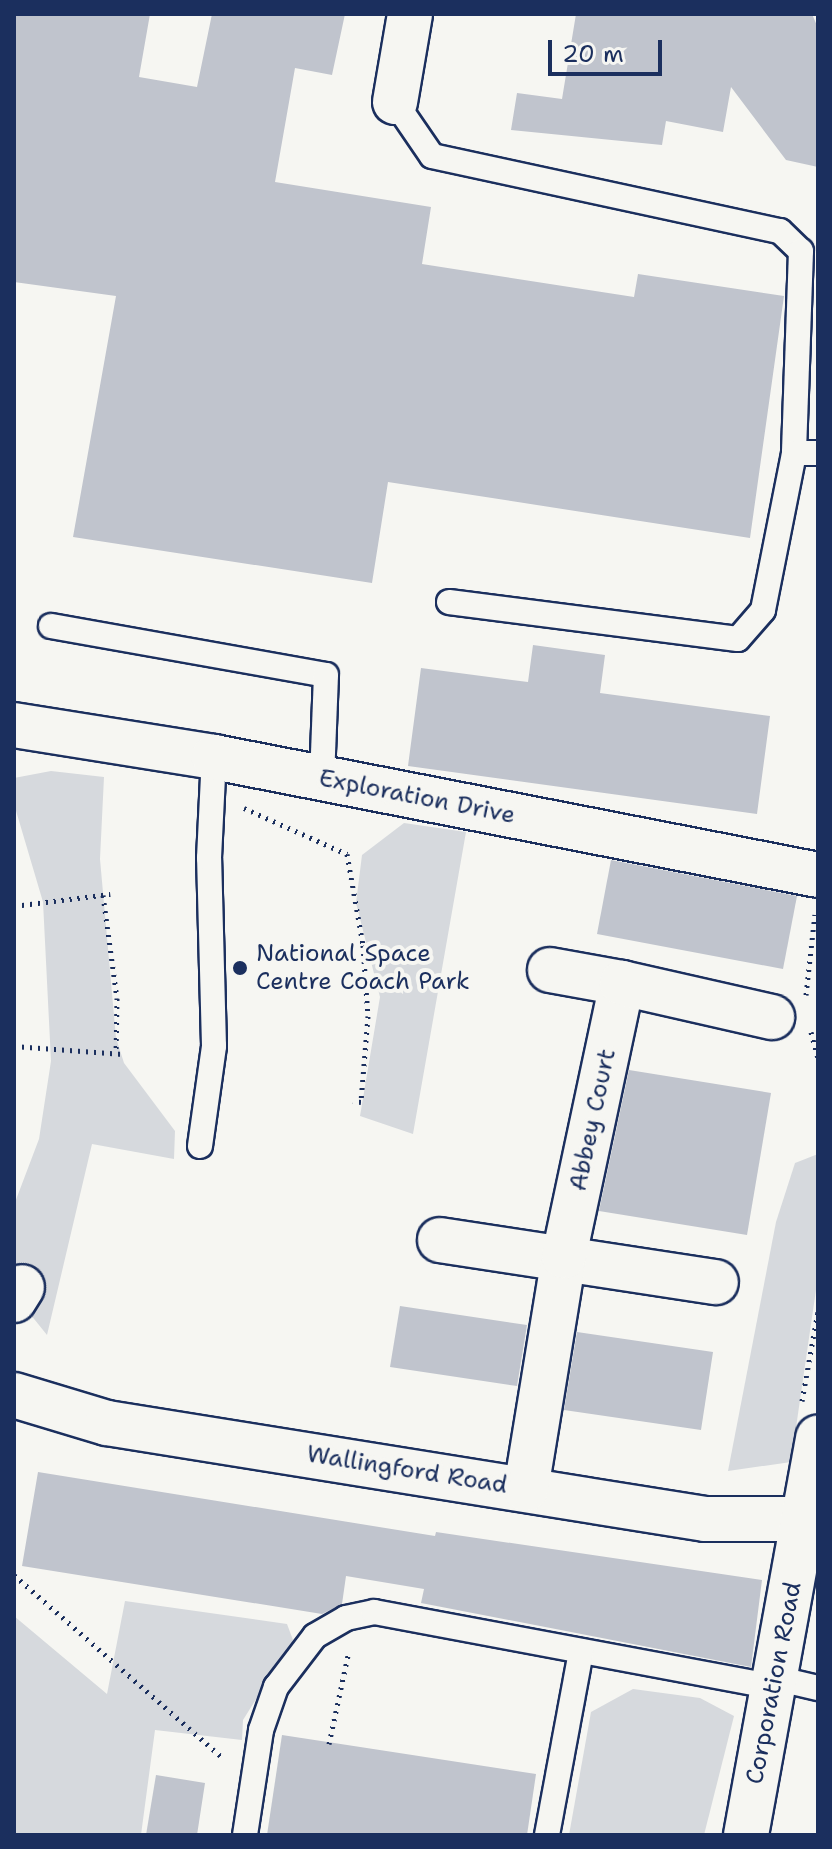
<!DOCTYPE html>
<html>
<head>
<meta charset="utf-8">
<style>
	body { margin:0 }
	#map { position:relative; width:832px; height:1849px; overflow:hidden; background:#f6f6f2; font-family:"Shantell Sans",sans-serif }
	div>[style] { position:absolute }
	.green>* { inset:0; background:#d6d9dd }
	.building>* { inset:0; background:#c0c4cd }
	.path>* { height:5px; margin-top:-2.5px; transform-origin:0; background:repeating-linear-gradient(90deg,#1b2f5e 0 2px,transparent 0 8px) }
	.roads { filter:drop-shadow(2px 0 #1b2f5e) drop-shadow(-2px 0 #1b2f5e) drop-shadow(0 2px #1b2f5e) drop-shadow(0 -2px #1b2f5e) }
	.service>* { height:24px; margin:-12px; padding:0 12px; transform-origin:12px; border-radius:12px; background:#f6f6f2 }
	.minor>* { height:44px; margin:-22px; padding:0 22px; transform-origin:22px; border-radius:22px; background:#f6f6f2 }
	.dots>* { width:22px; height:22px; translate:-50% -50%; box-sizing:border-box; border:4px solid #f6f6f2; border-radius:50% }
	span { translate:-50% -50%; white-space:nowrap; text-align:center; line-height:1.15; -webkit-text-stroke:8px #f6f6f2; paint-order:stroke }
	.street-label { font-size:24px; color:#1b2f5e }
	.poi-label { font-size:24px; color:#1b2f5e }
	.left { translate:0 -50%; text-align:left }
	.frame { position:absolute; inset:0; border:16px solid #1b2f5e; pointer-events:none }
	.scale { position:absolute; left:548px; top:40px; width:114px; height:36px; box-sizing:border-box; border:4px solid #1b2f5e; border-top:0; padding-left:10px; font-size:24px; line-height:28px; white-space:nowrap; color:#1b2f5e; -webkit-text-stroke:6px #f6f6f2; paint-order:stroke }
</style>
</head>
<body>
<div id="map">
	<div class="green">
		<i style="clip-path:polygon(51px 771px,104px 777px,100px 859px,116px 1038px,124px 1063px,175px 1131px,174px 1159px,92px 1144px,47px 1335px,14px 1294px,14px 1205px,39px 1139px,51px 1061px,43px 902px,14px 804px,14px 778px)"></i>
		<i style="clip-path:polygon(404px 823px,466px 832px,413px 1134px,360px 1116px,380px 997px,356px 903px,362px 855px)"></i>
		<i style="clip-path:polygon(818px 1154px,818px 1276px,791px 1462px,728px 1471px,776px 1222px,795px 1163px)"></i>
		<i style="clip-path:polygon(125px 1601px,287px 1624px,293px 1640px,243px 1720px,242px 1740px,155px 1730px,141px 1835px,14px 1835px,14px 1616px,107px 1694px)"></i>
		<i style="clip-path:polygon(633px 1689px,700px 1698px,734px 1716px,704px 1835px,569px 1835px,591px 1712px)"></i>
	</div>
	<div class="building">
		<i style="clip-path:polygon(14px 14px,150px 14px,139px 77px,197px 87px,212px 14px,345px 14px,332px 75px,295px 68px,275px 182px,431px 207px,422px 264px,634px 297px,638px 274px,784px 296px,750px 538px,388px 482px,372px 583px,73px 537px,116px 296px,14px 282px)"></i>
		<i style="clip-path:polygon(576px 14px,812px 14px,818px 28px,818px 167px,786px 160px,731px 87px,723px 132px,666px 121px,662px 145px,511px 130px,517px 93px,562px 99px)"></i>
		<i style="clip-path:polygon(533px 645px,605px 655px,600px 693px,770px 716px,757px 814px,408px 766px,421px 668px,528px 682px)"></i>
		<i style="clip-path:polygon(611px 860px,797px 896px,783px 969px,597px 934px)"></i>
		<i style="clip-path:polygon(629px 1070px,771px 1093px,747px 1235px,599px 1211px)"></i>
		<i style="clip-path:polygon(400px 1306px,527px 1325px,517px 1386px,390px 1367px)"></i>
		<i style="clip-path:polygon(577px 1332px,713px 1352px,701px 1430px,564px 1410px)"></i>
		<i style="clip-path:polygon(38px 1472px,435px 1536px,436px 1532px,762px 1580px,751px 1667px,421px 1603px,424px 1589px,346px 1576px,342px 1604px,322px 1614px,22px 1566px)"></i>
		<i style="clip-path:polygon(282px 1735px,536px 1774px,527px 1835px,267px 1835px)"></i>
		<i style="clip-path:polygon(156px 1775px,205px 1783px,197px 1835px,146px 1835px)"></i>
	</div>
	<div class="path">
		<i style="left:244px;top:808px;width:113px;rotate:24.1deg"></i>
		<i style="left:347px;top:854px;width:92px;rotate:80deg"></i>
		<i style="left:363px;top:945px;width:71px;rotate:86deg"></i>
		<i style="left:368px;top:1016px;width:86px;rotate:94.7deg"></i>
		<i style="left:361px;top:1102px;width:8px;rotate:-173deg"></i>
		<i style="left:103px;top:895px;width:104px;rotate:82.3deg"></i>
		<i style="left:117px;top:998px;width:55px;rotate:91deg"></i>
		<i style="left:14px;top:906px;width:97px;rotate:-7.1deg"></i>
		<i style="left:806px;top:995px;width:81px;rotate:-83.7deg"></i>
		<i style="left:811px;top:1032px;width:27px;rotate:75deg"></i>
		<i style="left:14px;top:1046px;width:109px;rotate:4.2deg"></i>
		<i style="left:802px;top:1401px;width:91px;rotate:-79.9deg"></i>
		<i style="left:14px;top:1575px;width:279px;rotate:41.2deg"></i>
		<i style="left:329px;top:1744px;width:95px;rotate:-77.9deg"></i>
	</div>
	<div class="roads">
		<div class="service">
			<i style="left:395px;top:102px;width:65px;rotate:55.6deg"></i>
			<i style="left:432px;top:156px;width:356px;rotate:12.2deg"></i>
			<i style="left:780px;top:231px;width:29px;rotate:44deg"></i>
			<i style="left:801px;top:251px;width:202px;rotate:92deg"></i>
			<i style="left:449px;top:602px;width:291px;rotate:7.3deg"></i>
			<i style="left:738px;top:639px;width:38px;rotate:-49deg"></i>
			<i style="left:763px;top:610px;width:160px;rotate:-78.8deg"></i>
			<i style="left:794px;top:453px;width:24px"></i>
			<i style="left:51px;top:626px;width:279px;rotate:10.1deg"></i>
			<i style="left:326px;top:675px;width:103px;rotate:92.2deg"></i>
			<i style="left:200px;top:1146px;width:101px;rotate:-82deg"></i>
			<i style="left:214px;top:1046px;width:188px;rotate:-91.5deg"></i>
			<i style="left:209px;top:858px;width:101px;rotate:-87.2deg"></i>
			<i style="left:775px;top:1678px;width:44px;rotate:13.1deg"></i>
			<i style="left:245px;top:1835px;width:106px;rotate:-81.3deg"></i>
			<i style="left:261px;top:1730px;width:46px;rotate:-70.8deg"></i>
			<i style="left:276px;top:1687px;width:64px;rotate:-52.6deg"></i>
			<i style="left:315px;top:1636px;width:36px;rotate:-30deg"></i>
			<i style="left:346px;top:1618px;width:29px;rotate:-12deg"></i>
			<i style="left:374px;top:1612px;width:406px;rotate:10.6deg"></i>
			<i style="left:547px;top:1835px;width:187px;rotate:-79.5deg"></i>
		</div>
		<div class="minor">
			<i style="left:395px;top:102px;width:89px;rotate:-80.3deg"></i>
			<i style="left:14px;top:725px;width:203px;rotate:9.1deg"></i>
			<i style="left:214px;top:757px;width:615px;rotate:11.05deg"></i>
			<i style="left:550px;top:970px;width:73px;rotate:10.2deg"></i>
			<i style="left:440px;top:1240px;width:279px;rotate:8.7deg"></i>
			<i style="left:14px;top:1300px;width:15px;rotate:-58deg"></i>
			<i style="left:14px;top:1395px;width:97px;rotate:16.8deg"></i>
			<i style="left:107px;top:1423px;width:606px;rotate:9.12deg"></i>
			<i style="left:705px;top:1519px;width:100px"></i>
			<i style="left:526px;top:1489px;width:236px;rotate:-80.7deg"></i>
			<i style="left:564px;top:1256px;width:279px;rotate:-78deg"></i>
			<i style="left:622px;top:983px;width:154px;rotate:12.8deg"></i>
			<i style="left:746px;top:1835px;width:404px;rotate:-79.7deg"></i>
		</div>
	</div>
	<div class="dots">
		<i style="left:240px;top:968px;background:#1b2f5e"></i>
	</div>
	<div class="street-label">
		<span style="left:417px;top:797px;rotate:11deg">Exploration Drive</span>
		<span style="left:593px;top:1120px;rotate:-78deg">Abbey Court</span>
		<span style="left:407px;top:1470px;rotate:9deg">Wallingford Road</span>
		<span style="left:774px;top:1683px;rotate:-79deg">Corporation Road</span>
	</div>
	<div class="poi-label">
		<span class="left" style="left:256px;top:968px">National Space<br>Centre Coach Park</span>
	</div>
	<div class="frame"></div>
	<div class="scale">20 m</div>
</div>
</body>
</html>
